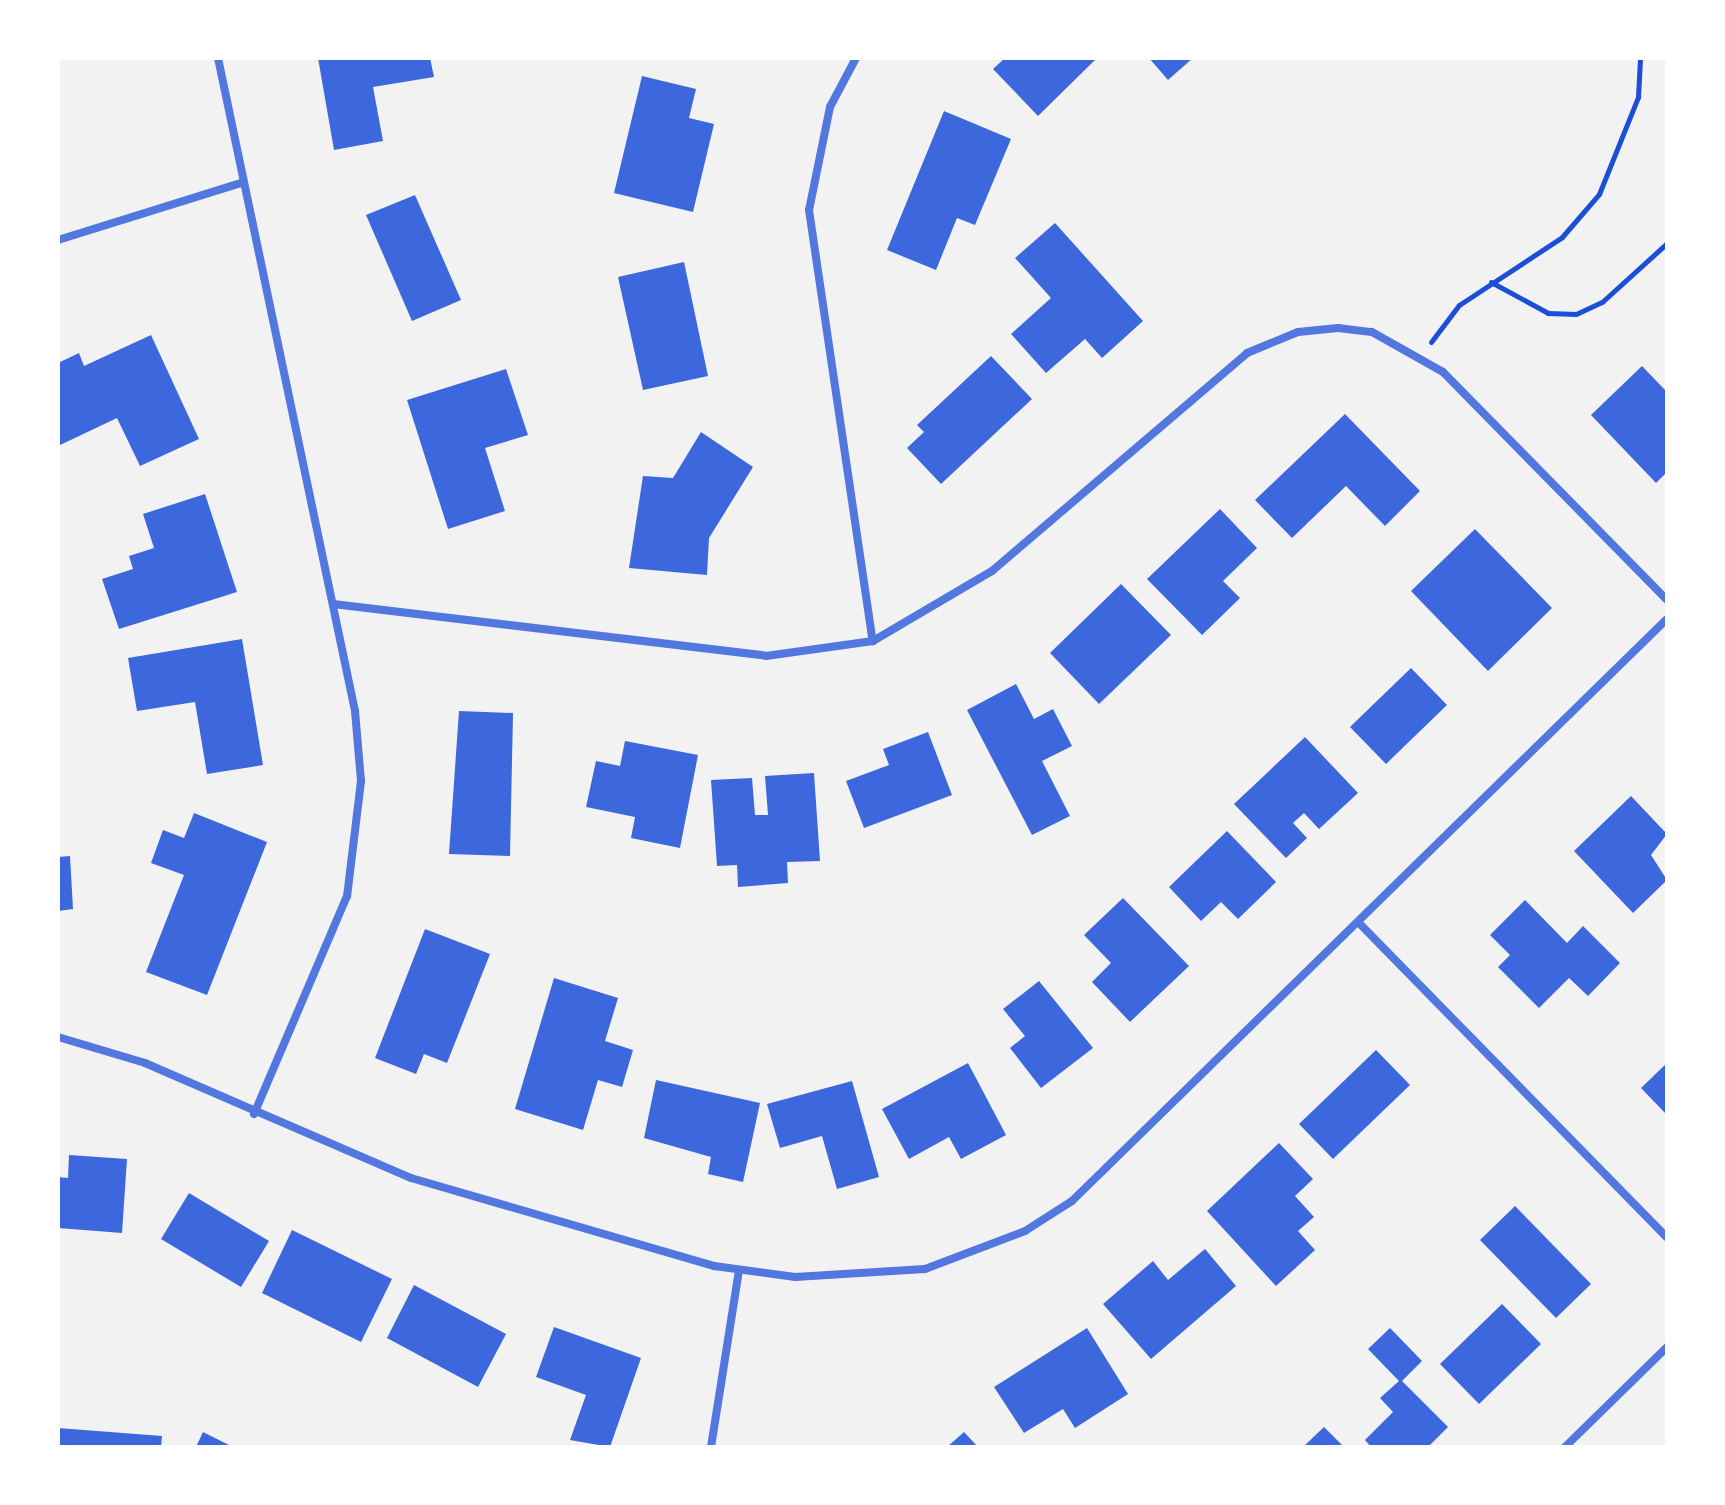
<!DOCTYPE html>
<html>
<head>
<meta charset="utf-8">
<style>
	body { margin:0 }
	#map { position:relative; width:1725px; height:1505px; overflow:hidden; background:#f2f2f2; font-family:"DM Sans",sans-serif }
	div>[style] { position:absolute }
	.building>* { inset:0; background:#3d67dc }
	.path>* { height:5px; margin:-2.5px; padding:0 2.5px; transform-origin:2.5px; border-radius:2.5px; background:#1d4ed8 }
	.minor>* { height:8px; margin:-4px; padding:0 4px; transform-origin:4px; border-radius:4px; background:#5277de }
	span { translate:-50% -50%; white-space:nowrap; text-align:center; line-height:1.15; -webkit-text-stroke:7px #fff; paint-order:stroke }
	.frame { position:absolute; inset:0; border:60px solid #fff; pointer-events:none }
</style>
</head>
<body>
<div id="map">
	<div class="building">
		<i style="clip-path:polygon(318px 58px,430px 58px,434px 77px,373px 87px,383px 141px,334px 150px)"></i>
		<i style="clip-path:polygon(1005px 58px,1097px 58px,1038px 116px,993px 69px)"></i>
		<i style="clip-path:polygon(1149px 58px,1193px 58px,1168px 80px)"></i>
		<i style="clip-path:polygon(642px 76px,696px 89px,689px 118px,714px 124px,693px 212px,614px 193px)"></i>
		<i style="clip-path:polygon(944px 111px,1011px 139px,975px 225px,957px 218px,936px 270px,887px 250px)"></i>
		<i style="clip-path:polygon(415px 195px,461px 300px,412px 321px,366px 215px)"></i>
		<i style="clip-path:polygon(1055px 223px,1143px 321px,1102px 358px,1085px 339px,1046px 373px,1011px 334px,1051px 298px,1015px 258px)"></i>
		<i style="clip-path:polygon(684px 262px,708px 376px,643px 390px,618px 277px)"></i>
		<i style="clip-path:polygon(151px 335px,199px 439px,140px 466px,117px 418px,58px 446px,58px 363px,79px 353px,84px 366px)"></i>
		<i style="clip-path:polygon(991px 356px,1032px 399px,941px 484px,907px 448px,924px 432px,917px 425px)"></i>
		<i style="clip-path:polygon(1642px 366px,1667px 392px,1667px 472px,1656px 483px,1591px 415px)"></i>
		<i style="clip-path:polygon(506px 369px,528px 435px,485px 448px,505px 511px,448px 529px,407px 400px)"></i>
		<i style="clip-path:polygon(1345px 414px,1420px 491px,1385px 526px,1346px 486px,1292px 538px,1255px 500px)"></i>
		<i style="clip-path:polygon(701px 432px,753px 467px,709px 538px,707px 575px,629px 568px,643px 476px,673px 478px)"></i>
		<i style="clip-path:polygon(205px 494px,237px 592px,119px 629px,102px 579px,133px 569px,129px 556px,154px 548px,143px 514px)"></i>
		<i style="clip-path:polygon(1220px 509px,1257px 548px,1223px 581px,1240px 598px,1202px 635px,1147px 579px)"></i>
		<i style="clip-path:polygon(1475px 529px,1552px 608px,1488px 671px,1411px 591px)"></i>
		<i style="clip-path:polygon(1121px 584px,1171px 635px,1099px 704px,1050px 653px)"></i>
		<i style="clip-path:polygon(242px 639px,263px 765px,207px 774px,195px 702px,137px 711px,128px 658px)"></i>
		<i style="clip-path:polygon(1411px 668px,1447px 705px,1386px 764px,1350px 727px)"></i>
		<i style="clip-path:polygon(1016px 684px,1034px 719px,1053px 709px,1072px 746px,1042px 761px,1070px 816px,1032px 835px,967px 710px)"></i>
		<i style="clip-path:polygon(459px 711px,513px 713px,510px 856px,449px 854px)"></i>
		<i style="clip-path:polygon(928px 732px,952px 795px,864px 828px,846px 781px,889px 765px,883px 749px)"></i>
		<i style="clip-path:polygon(1305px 737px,1358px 793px,1319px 829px,1304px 813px,1293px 823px,1307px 838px,1286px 858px,1234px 804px)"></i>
		<i style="clip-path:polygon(625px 741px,698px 755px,680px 848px,631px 838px,635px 817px,586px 807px,596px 761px,620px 766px)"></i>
		<i style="clip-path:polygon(814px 773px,820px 861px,787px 862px,788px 883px,738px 887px,737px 865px,717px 866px,711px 780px,752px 778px,755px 815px,768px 815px,765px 776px)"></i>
		<i style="clip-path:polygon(1631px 796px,1667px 834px,1651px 855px,1667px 880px,1633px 913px,1574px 851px)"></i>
		<i style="clip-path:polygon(194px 813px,267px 842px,207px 995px,146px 972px,184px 875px,151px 863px,163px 830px,184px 838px)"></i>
		<i style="clip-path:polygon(1227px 831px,1276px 882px,1238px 919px,1221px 902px,1201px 921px,1169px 887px)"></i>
		<i style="clip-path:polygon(70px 856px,73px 909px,58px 911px,58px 857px)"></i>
		<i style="clip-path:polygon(1123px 898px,1189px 966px,1130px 1022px,1092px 982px,1111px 963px,1084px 935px)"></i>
		<i style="clip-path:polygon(1525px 900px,1567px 943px,1583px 926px,1620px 963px,1588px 996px,1569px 978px,1539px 1008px,1498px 967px,1510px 955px,1490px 935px)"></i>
		<i style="clip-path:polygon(425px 929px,490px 954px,447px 1063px,424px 1054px,416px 1074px,375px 1058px)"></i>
		<i style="clip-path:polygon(554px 978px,618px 998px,605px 1041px,633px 1050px,622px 1087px,598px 1080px,583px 1130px,515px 1109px)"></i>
		<i style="clip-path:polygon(1039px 981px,1093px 1048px,1041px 1088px,1010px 1048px,1025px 1036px,1003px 1009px)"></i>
		<i style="clip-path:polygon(1376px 1050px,1410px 1085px,1333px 1159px,1299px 1124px)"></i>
		<i style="clip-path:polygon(968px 1063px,1006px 1135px,961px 1159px,949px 1137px,909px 1159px,882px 1109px)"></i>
		<i style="clip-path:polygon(1667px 1063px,1667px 1115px,1641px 1088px)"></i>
		<i style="clip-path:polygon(656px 1080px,760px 1103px,743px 1182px,708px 1174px,711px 1157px,644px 1138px)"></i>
		<i style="clip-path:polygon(852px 1081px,879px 1177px,837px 1189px,822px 1136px,780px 1148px,767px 1104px)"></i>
		<i style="clip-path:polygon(1279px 1143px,1313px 1179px,1295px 1196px,1314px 1217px,1298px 1231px,1315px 1250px,1276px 1286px,1207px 1211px)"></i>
		<i style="clip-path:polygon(69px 1155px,127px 1159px,122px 1233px,58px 1228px,58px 1177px,68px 1178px)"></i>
		<i style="clip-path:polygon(189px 1193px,269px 1241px,241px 1287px,161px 1239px)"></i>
		<i style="clip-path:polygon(1515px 1206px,1591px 1284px,1556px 1318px,1480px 1240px)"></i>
		<i style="clip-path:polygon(292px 1230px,392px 1279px,361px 1342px,262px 1293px)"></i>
		<i style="clip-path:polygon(1205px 1249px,1236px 1286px,1151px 1359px,1103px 1304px,1153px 1261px,1168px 1280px)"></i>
		<i style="clip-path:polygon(414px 1285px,506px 1334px,478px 1387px,387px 1338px)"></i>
		<i style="clip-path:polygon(1502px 1304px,1541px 1344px,1479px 1404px,1440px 1364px)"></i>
		<i style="clip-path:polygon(554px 1327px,641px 1358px,610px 1447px,570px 1440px,586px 1395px,536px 1377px)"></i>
		<i style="clip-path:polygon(1087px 1328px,1128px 1394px,1075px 1428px,1063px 1409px,1024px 1433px,994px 1387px)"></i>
		<i style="clip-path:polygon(1390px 1328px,1422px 1361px,1402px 1381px,1448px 1427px,1428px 1447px,1371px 1447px,1365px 1440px,1393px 1412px,1380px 1398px,1399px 1381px,1368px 1349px)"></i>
		<i style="clip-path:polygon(1324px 1427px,1344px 1447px,1303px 1447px)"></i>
		<i style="clip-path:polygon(58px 1428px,162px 1436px,161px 1447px,58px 1447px)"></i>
		<i style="clip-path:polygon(203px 1432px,233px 1447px,196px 1447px)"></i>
		<i style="clip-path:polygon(964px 1432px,978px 1447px,947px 1447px)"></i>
	</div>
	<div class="path">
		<i style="left:1491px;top:282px;width:65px;rotate:28.5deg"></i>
		<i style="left:1548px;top:313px;width:28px;rotate:2deg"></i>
		<i style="left:1576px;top:314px;width:29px;rotate:-25deg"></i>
		<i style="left:1602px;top:302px;width:88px;rotate:-42.2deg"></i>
		<i style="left:1431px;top:342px;width:46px;rotate:-52.9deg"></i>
		<i style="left:1459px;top:305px;width:123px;rotate:-33.4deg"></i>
		<i style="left:1562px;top:237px;width:57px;rotate:-49.3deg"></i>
		<i style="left:1599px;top:194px;width:105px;rotate:-68.1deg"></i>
		<i style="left:1638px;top:97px;width:39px;rotate:-87deg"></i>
	</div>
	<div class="minor">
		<i style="left:218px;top:58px;width:667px;rotate:78.15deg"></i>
		<i style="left:355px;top:711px;width:70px;rotate:85.1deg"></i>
		<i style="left:361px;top:781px;width:116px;rotate:96.9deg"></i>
		<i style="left:347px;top:896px;width:237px;rotate:113.1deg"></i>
		<i style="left:856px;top:58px;width:55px;rotate:118deg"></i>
		<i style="left:830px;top:107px;width:105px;rotate:101.5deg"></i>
		<i style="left:809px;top:210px;width:436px;rotate:81.6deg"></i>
		<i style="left:58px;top:240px;width:192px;rotate:-17.3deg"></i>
		<i style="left:333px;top:604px;width:436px;rotate:6.8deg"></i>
		<i style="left:766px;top:656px;width:108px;rotate:-8deg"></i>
		<i style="left:873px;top:641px;width:138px;rotate:-30.5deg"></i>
		<i style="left:992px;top:571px;width:335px;rotate:-40.5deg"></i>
		<i style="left:1247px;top:353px;width:55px;rotate:-22.4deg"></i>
		<i style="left:1298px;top:332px;width:40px;rotate:-5.7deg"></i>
		<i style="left:1338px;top:328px;width:34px;rotate:7deg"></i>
		<i style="left:1372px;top:332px;width:81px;rotate:29.4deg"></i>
		<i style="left:1443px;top:372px;width:320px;rotate:45.5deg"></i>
		<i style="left:1359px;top:923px;width:440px;rotate:45.6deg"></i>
		<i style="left:58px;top:1037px;width:91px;rotate:16.6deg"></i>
		<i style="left:145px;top:1063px;width:290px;rotate:23.4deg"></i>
		<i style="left:411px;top:1178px;width:316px;rotate:16.2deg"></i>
		<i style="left:714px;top:1266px;width:82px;rotate:7.7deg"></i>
		<i style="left:795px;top:1277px;width:130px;rotate:-3.5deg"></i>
		<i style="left:925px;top:1269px;width:107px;rotate:-20.8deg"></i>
		<i style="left:1025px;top:1231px;width:56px;rotate:-32.6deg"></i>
		<i style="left:1072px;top:1201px;width:832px;rotate:-44.37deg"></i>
		<i style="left:711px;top:1447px;width:178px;rotate:-81deg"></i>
		<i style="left:1565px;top:1447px;width:143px;rotate:-44.4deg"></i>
	</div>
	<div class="frame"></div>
</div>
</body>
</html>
